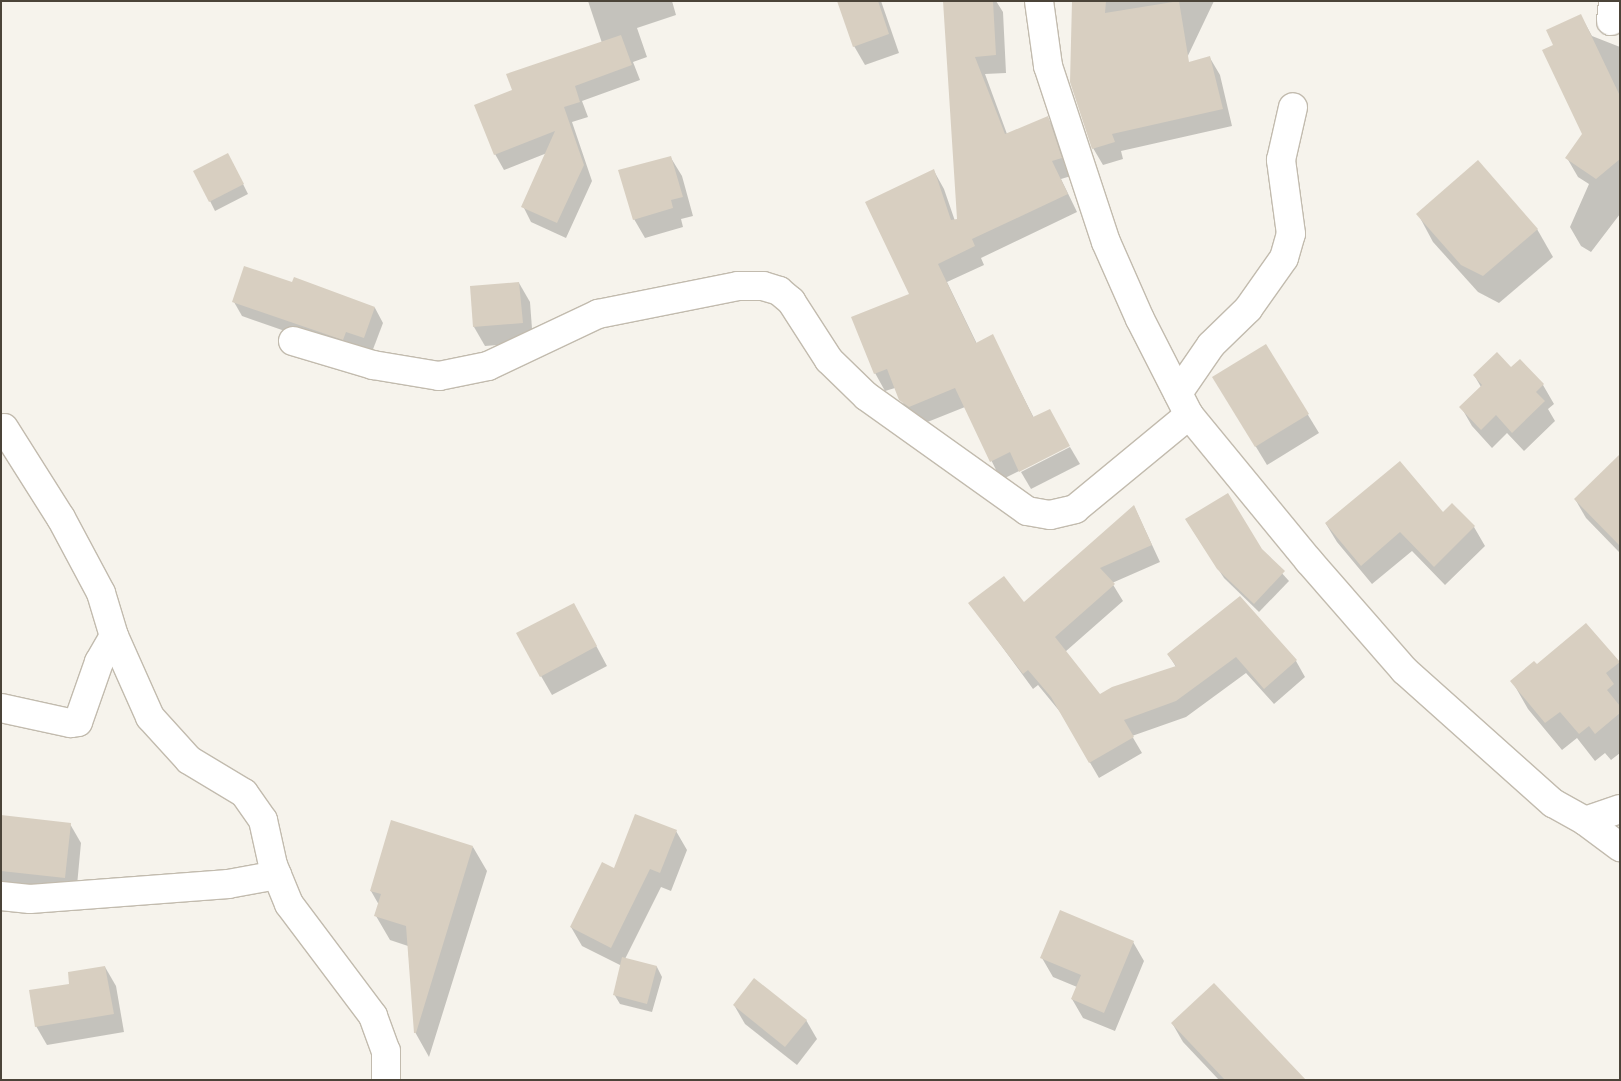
<!DOCTYPE html>
<html>
<head>
<meta charset="utf-8">
<style>
	body { margin:0 }
	#map { position:relative; width:1621px; height:1081px; overflow:hidden; background:#f6f3ec; font-family:"PT Sans Narrow",sans-serif }
	div>[style] { position:absolute }
	.shadow>* { inset:0; background:#0003 }
	.building>* { inset:0; background:#d8cfc1 }
	.roads { filter:drop-shadow(1px 0 #c2bbae) drop-shadow(-1px 0 #c2bbae) drop-shadow(0 1px #c2bbae) drop-shadow(0 -1px #c2bbae) }
	.minor>* { height:28px; margin:-14px; padding:0 14px; transform-origin:14px; border-radius:14px; background:#fff }
	span { translate:-50% -50%; white-space:nowrap; text-align:center; line-height:1.15; -webkit-text-stroke:4px #fff; paint-order:stroke }
	.frame { position:absolute; inset:0; border:2px solid #4b4439; pointer-events:none }
</style>
</head>
<body>
<div id="map">
	<div class="shadow">
		<i style="clip-path:polygon(588px 1px,672px 1px,676px 15px,637px 28px,647px 57px,633px 62px,640px 80px,582px 101px,588px 117px,572px 122px,592px 181px,566px 238px,531px 222px,523px 206px,547px 153px,504px 170px,495px 154px,513px 91px,602px 43px)"></i>
		<i style="clip-path:polygon(838px 1px,881px 1px,899px 53px,865px 65px,854px 46px)"></i>
		<i style="clip-path:polygon(945px 1px,996px 1px,1003px 12px,1006px 73px,985px 74px,1007px 134px,1048px 118px,1058px 136px,1071px 176px,1061px 179px,1077px 212px,981px 258px,984px 265px,947px 282px,977px 344px,992px 336px,1034px 418px,1019px 471px,1001px 480px,965px 407px,920px 425px,911px 418px,895px 388px,885px 391px,875px 373px,911px 295px,934px 171px,944px 189px,955px 221px,958px 220px)"></i>
		<i style="clip-path:polygon(1074px 1px,1214px 1px,1184px 64px,1210px 58px,1220px 75px,1232px 126px,1121px 151px,1123px 159px,1103px 165px,1093px 148px)"></i>
		<i style="clip-path:polygon(1581px 16px,1592px 36px,1620px 47px,1620px 214px,1591px 252px,1581px 246px,1570px 227px,1589px 184px,1578px 177px,1567px 158px,1584px 134px,1555px 45px)"></i>
		<i style="clip-path:polygon(671px 158px,682px 176px,693px 216px,681px 219px,683px 227px,645px 238px,634px 219px)"></i>
		<i style="clip-path:polygon(233px 164px,248px 194px,215px 211px,210px 201px)"></i>
		<i style="clip-path:polygon(1418px 214px,1537px 229px,1553px 257px,1499px 303px,1478px 292px,1433px 242px)"></i>
		<i style="clip-path:polygon(519px 283px,530px 302px,533px 342px,485px 346px,474px 327px,471px 287px)"></i>
		<i style="clip-path:polygon(234px 302px,375px 308px,383px 323px,372px 352px,351px 354px,242px 316px)"></i>
		<i style="clip-path:polygon(1266px 346px,1319px 433px,1267px 465px,1225px 396px)"></i>
		<i style="clip-path:polygon(1520px 361px,1543px 385px,1554px 404px,1548px 409px,1555px 421px,1524px 451px,1507px 433px,1492px 448px,1472px 426px,1461px 407px,1481px 387px,1474px 375px,1511px 369px)"></i>
		<i style="clip-path:polygon(1070px 447px,1080px 464px,1031px 489px,1021px 472px)"></i>
		<i style="clip-path:polygon(1575px 499px,1620px 501px,1620px 553px,1586px 518px)"></i>
		<i style="clip-path:polygon(1452px 505px,1474px 527px,1485px 546px,1445px 585px,1412px 551px,1372px 584px,1337px 542px,1326px 524px,1443px 514px)"></i>
		<i style="clip-path:polygon(1134px 506px,1160px 562px,1112px 583px,1123px 601px,1065px 652px,1099px 696px,1176px 667px,1168px 654px,1240px 598px,1296px 661px,1305px 677px,1274px 704px,1246px 673px,1186px 717px,1132px 736px,1142px 753px,1099px 778px,1061px 713px,1038px 685px,1033px 689px,970px 603px,1024px 604px)"></i>
		<i style="clip-path:polygon(1192px 529px,1261px 550px,1289px 581px,1259px 612px,1224px 578px)"></i>
		<i style="clip-path:polygon(584px 623px,607px 666px,552px 695px,541px 676px)"></i>
		<i style="clip-path:polygon(1619px 662px,1620px 753px,1611px 760px,1605px 753px,1595px 761px,1577px 738px,1562px 750px,1528px 709px,1512px 681px,1537px 666px)"></i>
		<i style="clip-path:polygon(1px 816px,70px 824px,81px 843px,76px 896px,1px 888px)"></i>
		<i style="clip-path:polygon(676px 831px,687px 850px,671px 891px,661px 887px,625px 959px,657px 967px,662px 977px,652px 1012px,620px 1004px,614px 994px,622px 966px,582px 946px,571px 927px,615px 870px)"></i>
		<i style="clip-path:polygon(473px 847px,487px 871px,429px 1057px,415px 1032px,408px 946px,390px 940px,376px 916px,379px 905px,371px 891px)"></i>
		<i style="clip-path:polygon(1133px 942px,1144px 961px,1115px 1031px,1083px 1018px,1072px 999px,1077px 987px,1053px 977px,1042px 958px)"></i>
		<i style="clip-path:polygon(105px 967px,116px 986px,124px 1032px,47px 1045px,36px 1026px,71px 985px)"></i>
		<i style="clip-path:polygon(734px 1005px,806px 1020px,817px 1039px,797px 1065px,745px 1024px)"></i>
		<i style="clip-path:polygon(1172px 1023px,1276px 1080px,1219px 1080px,1183px 1042px)"></i>
	</div>
	<div class="building">
		<i style="clip-path:polygon(837px 1px,878px 1px,889px 34px,853px 47px)"></i>
		<i style="clip-path:polygon(943px 1px,993px 1px,996px 55px,975px 57px,1005px 134px,1048px 116px,1062px 158px,1052px 161px,1068px 194px,972px 239px,975px 246px,938px 264px,976px 343px,993px 334px,1033px 417px,1050px 409px,1070px 446px,1019px 472px,1010px 452px,990px 462px,955px 388px,909px 407px,899px 400px,887px 369px,874px 374px,851px 317px,909px 294px,865px 202px,934px 169px,951px 220px,957px 219px)"></i>
		<i style="clip-path:polygon(1072px 1px,1106px 1px,1105px 13px,1179px 1px,1189px 62px,1210px 56px,1223px 109px,1112px 134px,1115px 142px,1092px 149px,1070px 82px)"></i>
		<i style="clip-path:polygon(1581px 14px,1620px 96px,1620px 159px,1596px 179px,1565px 158px,1582px 134px,1542px 50px,1553px 45px,1546px 30px)"></i>
		<i style="clip-path:polygon(621px 35px,632px 65px,575px 86px,580px 102px,564px 107px,584px 165px,557px 223px,521px 207px,555px 131px,494px 155px,474px 105px,512px 90px,506px 74px)"></i>
		<i style="clip-path:polygon(228px 153px,244px 184px,209px 202px,193px 171px)"></i>
		<i style="clip-path:polygon(671px 156px,683px 197px,671px 200px,673px 208px,633px 220px,618px 170px)"></i>
		<i style="clip-path:polygon(1478px 160px,1538px 229px,1483px 276px,1461px 265px,1416px 214px)"></i>
		<i style="clip-path:polygon(244px 266px,292px 282px,294px 277px,375px 307px,364px 338px,346px 332px,343px 340px,232px 302px)"></i>
		<i style="clip-path:polygon(519px 282px,523px 323px,473px 327px,470px 286px)"></i>
		<i style="clip-path:polygon(1266px 344px,1309px 414px,1255px 447px,1212px 377px)"></i>
		<i style="clip-path:polygon(1497px 352px,1511px 367px,1520px 359px,1544px 384px,1536px 392px,1545px 401px,1512px 433px,1496px 415px,1481px 430px,1459px 407px,1482px 385px,1473px 375px)"></i>
		<i style="clip-path:polygon(1620px 454px,1620px 546px,1574px 499px)"></i>
		<i style="clip-path:polygon(1400px 461px,1443px 512px,1452px 503px,1475px 526px,1434px 567px,1400px 532px,1361px 566px,1325px 523px)"></i>
		<i style="clip-path:polygon(1228px 493px,1262px 549px,1285px 571px,1254px 604px,1217px 569px,1185px 519px)"></i>
		<i style="clip-path:polygon(1134px 505px,1152px 545px,1100px 568px,1115px 584px,1055px 637px,1100px 694px,1112px 687px,1176px 666px,1167px 654px,1240px 596px,1297px 660px,1264px 689px,1236px 657px,1176px 701px,1124px 720px,1134px 737px,1089px 763px,1051px 697px,1028px 670px,1023px 674px,968px 603px,1004px 576px,1024px 602px)"></i>
		<i style="clip-path:polygon(574px 603px,597px 646px,540px 677px,516px 633px)"></i>
		<i style="clip-path:polygon(1586px 623px,1620px 662px,1606px 673px,1614px 684px,1607px 690px,1620px 706px,1620px 713px,1595px 734px,1589px 726px,1579px 734px,1560px 712px,1545px 723px,1510px 681px,1534px 661px,1537px 664px)"></i>
		<i style="clip-path:polygon(635px 814px,677px 830px,660px 873px,650px 869px,611px 948px,570px 927px,602px 862px,614px 868px)"></i>
		<i style="clip-path:polygon(1px 815px,71px 823px,65px 878px,1px 871px)"></i>
		<i style="clip-path:polygon(391px 820px,473px 846px,416px 1033px,414px 1033px,406px 926px,374px 916px,381px 894px,370px 891px)"></i>
		<i style="clip-path:polygon(1060px 910px,1134px 941px,1104px 1013px,1071px 999px,1081px 975px,1040px 958px)"></i>
		<i style="clip-path:polygon(622px 957px,657px 966px,647px 1004px,613px 995px)"></i>
		<i style="clip-path:polygon(105px 966px,114px 1014px,35px 1027px,29px 990px,69px 984px,68px 972px)"></i>
		<i style="clip-path:polygon(754px 978px,807px 1020px,785px 1047px,733px 1005px)"></i>
		<i style="clip-path:polygon(1214px 983px,1306px 1080px,1225px 1080px,1171px 1023px)"></i>
	</div>
	<div class="roads">
		<div class="minor">
			<i style="left:1039px;top:1px;width:66px;rotate:82.1deg"></i>
			<i style="left:1048px;top:66px;width:185px;rotate:71.8deg"></i>
			<i style="left:1106px;top:242px;width:84px;rotate:66.2deg"></i>
			<i style="left:1140px;top:319px;width:108px;rotate:63deg"></i>
			<i style="left:1189px;top:415px;width:189px;rotate:50.6deg"></i>
			<i style="left:1309px;top:561px;width:145px;rotate:48.9deg"></i>
			<i style="left:1404px;top:670px;width:200px;rotate:41.8deg"></i>
			<i style="left:1553px;top:803px;width:37px;rotate:29deg"></i>
			<i style="left:1585px;top:821px;width:37px;rotate:-19deg"></i>
			<i style="left:1611px;top:21px;width:20px;rotate:-84deg"></i>
			<i style="left:293px;top:341px;width:84px;rotate:16.7deg"></i>
			<i style="left:373px;top:365px;width:67px;rotate:9.5deg"></i>
			<i style="left:439px;top:376px;width:50px;rotate:-11.5deg"></i>
			<i style="left:488px;top:366px;width:122px;rotate:-25.3deg"></i>
			<i style="left:598px;top:314px;width:143px;rotate:-11.3deg"></i>
			<i style="left:738px;top:286px;width:25px"></i>
			<i style="left:763px;top:286px;width:17px;rotate:17deg"></i>
			<i style="left:779px;top:291px;width:16px;rotate:40deg"></i>
			<i style="left:791px;top:301px;width:70px;rotate:57.2deg"></i>
			<i style="left:829px;top:360px;width:52px;rotate:44.2deg"></i>
			<i style="left:866px;top:396px;width:198px;rotate:35.5deg"></i>
			<i style="left:1027px;top:511px;width:23px;rotate:10deg"></i>
			<i style="left:1050px;top:515px;width:26px;rotate:-13deg"></i>
			<i style="left:1075px;top:509px;width:148px;rotate:-39.5deg"></i>
			<i style="left:1178px;top:393px;width:58px;rotate:-55.5deg"></i>
			<i style="left:1211px;top:345px;width:52px;rotate:-44.2deg"></i>
			<i style="left:1248px;top:309px;width:62px;rotate:-54.8deg"></i>
			<i style="left:1284px;top:258px;width:25px;rotate:-74deg"></i>
			<i style="left:1291px;top:234px;width:75px;rotate:-97.7deg"></i>
			<i style="left:1281px;top:160px;width:54px;rotate:-77.2deg"></i>
			<i style="left:4px;top:428px;width:107px;rotate:57.7deg"></i>
			<i style="left:61px;top:518px;width:85px;rotate:61.9deg"></i>
			<i style="left:101px;top:593px;width:45px;rotate:73.2deg"></i>
			<i style="left:114px;top:636px;width:89px;rotate:66deg"></i>
			<i style="left:150px;top:717px;width:58px;rotate:47.8deg"></i>
			<i style="left:189px;top:760px;width:64px;rotate:31deg"></i>
			<i style="left:244px;top:793px;width:33px;rotate:55deg"></i>
			<i style="left:263px;top:820px;width:46px;rotate:77.5deg"></i>
			<i style="left:273px;top:865px;width:42px;rotate:67.7deg"></i>
			<i style="left:289px;top:904px;width:140px;rotate:53.1deg"></i>
			<i style="left:373px;top:1016px;width:37px;rotate:70deg"></i>
			<i style="left:386px;top:1051px;width:29px;rotate:90deg"></i>
			<i style="left:1px;top:708px;width:71px;rotate:12.3deg"></i>
			<i style="left:70px;top:723px;width:8px;rotate:-7deg"></i>
			<i style="left:78px;top:722px;width:64px;rotate:-70.7deg"></i>
			<i style="left:99px;top:662px;width:30px;rotate:-60deg"></i>
			<i style="left:1585px;top:821px;width:44px;rotate:36.6deg"></i>
			<i style="left:1px;top:896px;width:29px;rotate:6deg"></i>
			<i style="left:30px;top:899px;width:199px;rotate:-4.3deg"></i>
			<i style="left:228px;top:884px;width:50px;rotate:-10.4deg"></i>
		</div>
	</div>
	<div class="frame"></div>
</div>
</body>
</html>
